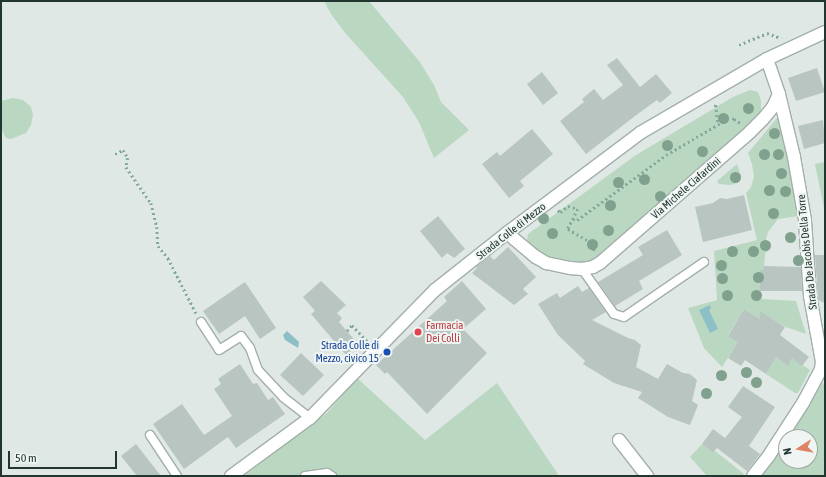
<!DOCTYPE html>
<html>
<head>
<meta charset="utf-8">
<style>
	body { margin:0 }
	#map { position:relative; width:826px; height:477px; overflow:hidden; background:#dfe8e4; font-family:"Asap Condensed",sans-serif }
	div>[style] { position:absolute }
	.green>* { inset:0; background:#bad7c1 }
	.water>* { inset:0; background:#8dbfc7 }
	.building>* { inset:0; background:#b8c5c0 }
	.path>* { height:2.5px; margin-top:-1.25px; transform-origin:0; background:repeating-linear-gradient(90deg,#83a89c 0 2px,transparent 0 5px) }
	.roads { filter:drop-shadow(1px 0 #a3afaa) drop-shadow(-1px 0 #a3afaa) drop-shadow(0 1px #a3afaa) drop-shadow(0 -1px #a3afaa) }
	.service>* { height:8px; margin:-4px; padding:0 4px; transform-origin:4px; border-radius:4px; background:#fff }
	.minor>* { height:12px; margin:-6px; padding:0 6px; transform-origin:6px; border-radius:6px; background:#fff }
	.tertiary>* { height:12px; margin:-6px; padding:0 6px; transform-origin:6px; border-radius:6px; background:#fff }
	.trees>* { width:11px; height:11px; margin:-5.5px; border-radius:50%; background:#80a18d }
	.dots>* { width:11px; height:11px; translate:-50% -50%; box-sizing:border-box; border:2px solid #eff5f2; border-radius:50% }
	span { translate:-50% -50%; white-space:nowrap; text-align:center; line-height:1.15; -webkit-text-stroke:4px #eff5f2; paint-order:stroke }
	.street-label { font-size:11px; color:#223630 }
	.health-label { font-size:11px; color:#be3a42 }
	.left { translate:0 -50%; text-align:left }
	.transit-label { font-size:11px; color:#164399 }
	.right { translate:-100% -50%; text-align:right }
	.frame { position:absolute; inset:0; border:2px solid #223630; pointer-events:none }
	.north { position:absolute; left:778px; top:429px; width:40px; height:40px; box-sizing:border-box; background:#eff5f2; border:1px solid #9da9a4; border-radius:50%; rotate:258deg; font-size:11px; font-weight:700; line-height:16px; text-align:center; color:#223630 }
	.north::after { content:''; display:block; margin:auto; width:14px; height:18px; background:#e08265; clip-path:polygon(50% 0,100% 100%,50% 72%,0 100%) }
	.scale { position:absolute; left:8px; top:451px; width:109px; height:18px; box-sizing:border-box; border:2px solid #223630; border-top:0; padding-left:5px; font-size:12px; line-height:14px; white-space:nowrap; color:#223630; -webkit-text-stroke:3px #eff5f2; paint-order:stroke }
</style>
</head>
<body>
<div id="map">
	<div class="green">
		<i style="clip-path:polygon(324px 1px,369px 1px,419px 61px,434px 85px,441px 102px,469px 130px,434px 158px,419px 122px,403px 97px,346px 34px,331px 14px)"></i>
		<i style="clip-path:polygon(750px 90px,758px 92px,761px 100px,761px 110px,754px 124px,600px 257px,590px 263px,555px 259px,533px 249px,529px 244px,527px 240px,528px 234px,636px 155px,733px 97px)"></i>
		<i style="clip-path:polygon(13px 98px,23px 100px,31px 107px,33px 115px,31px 125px,26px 133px,11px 139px,6px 138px,1px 128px,1px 101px)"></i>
		<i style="clip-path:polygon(777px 118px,781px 124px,798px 216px,778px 219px,768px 232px,766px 239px,768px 251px,765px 253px,764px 270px,760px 270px,760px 299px,796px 301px,806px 334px,786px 327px,764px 314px,760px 319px,744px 309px,728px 335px,738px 342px,722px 367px,704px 348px,688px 308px,717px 300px,714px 251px,757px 240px,746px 193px,751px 187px,754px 177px,752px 164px,748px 153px)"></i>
		<i style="clip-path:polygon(825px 162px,825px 213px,815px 164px)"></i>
		<i style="clip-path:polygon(737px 164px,741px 176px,737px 183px,731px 185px,719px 184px,717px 181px)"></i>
		<i style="clip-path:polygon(776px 357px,788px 365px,792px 358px,810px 370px,798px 393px,795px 393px,766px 374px)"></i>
		<i style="clip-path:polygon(357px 378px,425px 440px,497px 383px,559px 476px,244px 476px,327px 413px)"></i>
		<i style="clip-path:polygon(822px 383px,825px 384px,825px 476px,761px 476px,786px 442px,786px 461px,810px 461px,810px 437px,789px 437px)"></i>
		<i style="clip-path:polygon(702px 444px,713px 453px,715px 451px,744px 474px,742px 476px,707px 476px,690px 457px)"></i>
	</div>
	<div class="water">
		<i style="clip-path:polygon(710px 305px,711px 308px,709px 310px,718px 329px,710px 333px,699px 310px)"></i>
		<i style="clip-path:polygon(287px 331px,299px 342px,298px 348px,285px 340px,283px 335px)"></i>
	</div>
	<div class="building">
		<i style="clip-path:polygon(617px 58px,640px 87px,656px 74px,672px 93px,660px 103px,657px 100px,635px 116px,586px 154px,560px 121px,584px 102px,582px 99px,594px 89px,603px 100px,623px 85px,607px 65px)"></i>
		<i style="clip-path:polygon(817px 68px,825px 92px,796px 101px,788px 78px)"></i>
		<i style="clip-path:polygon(542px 72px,558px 93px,543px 105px,527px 84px)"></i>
		<i style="clip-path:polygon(823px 120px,825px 143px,804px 149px,798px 126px)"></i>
		<i style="clip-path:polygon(532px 129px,553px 154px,520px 181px,524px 186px,509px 198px,482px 164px,497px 152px,500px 156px)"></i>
		<i style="clip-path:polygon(744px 195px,752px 230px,703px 242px,695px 207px,713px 203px,720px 198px,727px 199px)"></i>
		<i style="clip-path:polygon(438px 216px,465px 249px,454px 258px,447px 253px,442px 258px,420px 231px)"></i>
		<i style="clip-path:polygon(667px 230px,682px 255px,639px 281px,643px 289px,615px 306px,598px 282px,643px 255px,638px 247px)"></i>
		<i style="clip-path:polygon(508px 247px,536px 277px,523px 289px,528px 294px,514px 305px,472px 273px,477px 268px,476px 267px,490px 256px,494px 260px)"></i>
		<i style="clip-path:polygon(815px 255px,825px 255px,825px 303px,818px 300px)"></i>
		<i style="clip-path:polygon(764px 266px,801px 267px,802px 291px,760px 291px,760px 270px,764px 270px)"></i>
		<i style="clip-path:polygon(321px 281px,346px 305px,337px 313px,342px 318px,339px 322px,358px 344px,346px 355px,311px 314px,315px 311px,303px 297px)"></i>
		<i style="clip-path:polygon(462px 281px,486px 309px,463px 329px,487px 353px,427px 414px,387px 372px,385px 374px,376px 365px,447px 301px,444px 297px)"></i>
		<i style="clip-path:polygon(245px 282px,276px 328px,260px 339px,245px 316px,219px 334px,203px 311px)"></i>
		<i style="clip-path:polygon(578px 286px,582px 292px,589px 288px,606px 312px,592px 320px,628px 338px,635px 340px,641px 345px,636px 367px,658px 379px,667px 364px,683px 373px,690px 374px,697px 380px,692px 401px,698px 405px,690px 425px,668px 417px,638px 398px,642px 392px,614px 383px,583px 364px,585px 361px,558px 335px,538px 304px,557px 293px,560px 298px)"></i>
		<i style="clip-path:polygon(744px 309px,760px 319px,760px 311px,785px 327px,780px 335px,809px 357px,802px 366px,792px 358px,788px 366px,776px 357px,766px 374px,745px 360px,741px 366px,728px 358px,738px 342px,728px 336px)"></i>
		<i style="clip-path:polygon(301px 353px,324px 375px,303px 396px,280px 375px)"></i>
		<i style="clip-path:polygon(240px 364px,253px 384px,257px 383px,268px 400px,273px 397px,285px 414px,236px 448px,228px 437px,184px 469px,153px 424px,182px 404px,204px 435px,232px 416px,214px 389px,221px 384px,218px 379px)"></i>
		<i style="clip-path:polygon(743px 386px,775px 407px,749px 446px,760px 454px,747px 471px,717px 448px,713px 453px,702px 444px,713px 429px,725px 438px,742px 417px,728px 407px)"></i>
		<i style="clip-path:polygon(136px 444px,161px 476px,137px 476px,121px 456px)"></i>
	</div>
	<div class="path">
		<i style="left:739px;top:45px;width:30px;rotate:-23deg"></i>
		<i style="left:767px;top:33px;width:15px;rotate:20deg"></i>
		<i style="left:714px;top:106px;width:2px;rotate:-27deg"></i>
		<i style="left:716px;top:105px;width:19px;rotate:84deg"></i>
		<i style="left:115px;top:154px;width:9px;rotate:-27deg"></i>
		<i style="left:123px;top:150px;width:9px;rotate:58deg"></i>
		<i style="left:128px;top:158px;width:9px;rotate:103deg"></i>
		<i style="left:126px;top:167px;width:44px;rotate:55.2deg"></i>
		<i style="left:151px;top:203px;width:25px;rotate:76deg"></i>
		<i style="left:157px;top:227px;width:19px;rotate:87deg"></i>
		<i style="left:158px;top:246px;width:16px;rotate:50deg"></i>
		<i style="left:168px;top:258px;width:62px;rotate:63deg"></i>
		<i style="left:558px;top:210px;width:3px;rotate:45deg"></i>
		<i style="left:560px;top:212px;width:10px;rotate:-37deg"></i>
		<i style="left:568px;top:206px;width:10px;rotate:17deg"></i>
		<i style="left:578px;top:209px;width:22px;rotate:117deg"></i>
		<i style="left:568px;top:229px;width:30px;rotate:30deg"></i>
		<i style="left:594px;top:244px;width:8px;rotate:90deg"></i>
		<i style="left:573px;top:220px;width:4px"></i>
		<i style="left:577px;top:220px;width:110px;rotate:-36.1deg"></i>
		<i style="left:666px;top:155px;width:71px;rotate:-30.5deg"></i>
		<i style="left:727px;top:119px;width:7px"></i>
		<i style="left:734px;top:119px;width:9px;rotate:32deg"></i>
		<i style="left:347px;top:331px;width:8px;rotate:-50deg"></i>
		<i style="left:352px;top:325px;width:23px;rotate:47deg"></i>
	</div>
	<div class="roads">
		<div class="service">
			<i style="left:582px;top:269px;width:55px;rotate:54.6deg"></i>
			<i style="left:614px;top:314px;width:10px;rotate:17deg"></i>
			<i style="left:624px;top:317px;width:97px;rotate:-34.5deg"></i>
			<i style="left:201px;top:322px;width:33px;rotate:57deg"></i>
			<i style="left:219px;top:350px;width:26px;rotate:-32deg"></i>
			<i style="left:241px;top:336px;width:15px;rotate:53deg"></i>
			<i style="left:250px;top:348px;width:23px;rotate:70deg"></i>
			<i style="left:258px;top:370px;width:37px;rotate:47deg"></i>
			<i style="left:283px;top:397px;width:34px;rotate:38deg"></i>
			<i style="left:150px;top:435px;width:49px;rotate:56.6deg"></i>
			<i style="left:305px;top:476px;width:22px;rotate:-8deg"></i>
			<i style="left:327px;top:473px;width:6px;rotate:31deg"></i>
		</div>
		<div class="minor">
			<i style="left:507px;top:233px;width:38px;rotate:40deg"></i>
			<i style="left:536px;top:257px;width:12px;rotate:31deg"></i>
			<i style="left:546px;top:263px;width:25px;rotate:12deg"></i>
			<i style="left:570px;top:268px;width:12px;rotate:5deg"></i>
			<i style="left:582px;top:269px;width:11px;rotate:-10deg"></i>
			<i style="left:593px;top:267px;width:8px;rotate:-30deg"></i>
			<i style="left:600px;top:263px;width:199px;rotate:-41.1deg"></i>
			<i style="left:750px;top:132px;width:18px;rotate:-45deg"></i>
			<i style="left:763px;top:119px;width:16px;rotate:-50deg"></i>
			<i style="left:773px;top:107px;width:14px;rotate:-65deg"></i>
			<i style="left:619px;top:440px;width:46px;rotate:52.1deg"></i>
			<i style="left:753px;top:476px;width:24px;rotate:-52deg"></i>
			<i style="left:768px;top:457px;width:64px;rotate:-57.1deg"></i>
			<i style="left:803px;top:403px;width:38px;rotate:-62deg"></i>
			<i style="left:821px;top:369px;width:7px;rotate:-82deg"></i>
			<i style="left:822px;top:362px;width:67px;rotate:-100.3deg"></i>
			<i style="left:810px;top:296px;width:76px;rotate:-93.8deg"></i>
			<i style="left:805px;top:220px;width:64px;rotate:-99.9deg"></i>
			<i style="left:794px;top:157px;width:65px;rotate:-103.4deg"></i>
			<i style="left:779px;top:94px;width:37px;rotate:-109deg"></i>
		</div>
		<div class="tertiary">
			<i style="left:231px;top:476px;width:98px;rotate:-36.3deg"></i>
			<i style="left:310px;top:418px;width:179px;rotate:-45.7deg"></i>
			<i style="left:435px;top:290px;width:92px;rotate:-38.4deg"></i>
			<i style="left:507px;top:233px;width:166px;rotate:-36.9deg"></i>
			<i style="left:640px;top:133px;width:147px;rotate:-30.2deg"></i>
			<i style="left:767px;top:59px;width:64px;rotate:-25deg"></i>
		</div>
	</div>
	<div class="trees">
		<i style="left:748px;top:108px"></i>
		<i style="left:723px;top:118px"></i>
		<i style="left:774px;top:133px"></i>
		<i style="left:667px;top:145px"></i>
		<i style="left:702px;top:151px"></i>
		<i style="left:764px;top:154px"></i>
		<i style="left:778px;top:154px"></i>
		<i style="left:781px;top:173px"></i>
		<i style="left:735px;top:177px"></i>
		<i style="left:644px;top:179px"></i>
		<i style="left:618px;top:182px"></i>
		<i style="left:769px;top:190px"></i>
		<i style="left:785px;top:191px"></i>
		<i style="left:660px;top:196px"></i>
		<i style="left:610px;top:205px"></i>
		<i style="left:773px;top:213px"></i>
		<i style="left:543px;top:218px"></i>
		<i style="left:608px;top:230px"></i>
		<i style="left:552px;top:233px"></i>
		<i style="left:790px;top:237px"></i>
		<i style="left:592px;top:244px"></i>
		<i style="left:765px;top:245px"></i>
		<i style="left:732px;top:251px"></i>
		<i style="left:753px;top:251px"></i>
		<i style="left:798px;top:260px"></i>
		<i style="left:721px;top:265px"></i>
		<i style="left:758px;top:277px"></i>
		<i style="left:722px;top:278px"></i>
		<i style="left:727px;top:295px"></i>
		<i style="left:756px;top:295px"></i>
		<i style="left:746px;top:372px"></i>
		<i style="left:721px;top:375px"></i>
		<i style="left:756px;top:382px"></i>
		<i style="left:706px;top:393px"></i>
	</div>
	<div class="dots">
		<i style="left:418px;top:332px;background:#e0444e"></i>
		<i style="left:387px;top:352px;background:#1a4fb4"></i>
	</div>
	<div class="street-label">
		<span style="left:686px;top:188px;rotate:-41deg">Via Michele Ciafardini</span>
		<span style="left:511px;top:231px;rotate:-38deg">Strada Colle di Mezzo</span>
		<span style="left:807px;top:252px;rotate:-96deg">Strada De Jacobis Della Torre</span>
	</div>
	<div class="health-label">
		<span class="left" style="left:426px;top:332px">Farmacia<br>Dei Colli</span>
	</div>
	<div class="transit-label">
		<span class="right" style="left:379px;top:352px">Strada Colle di<br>Mezzo, civico 15</span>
	</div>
	<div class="frame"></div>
	<div class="north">N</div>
	<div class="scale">50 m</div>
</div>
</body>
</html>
